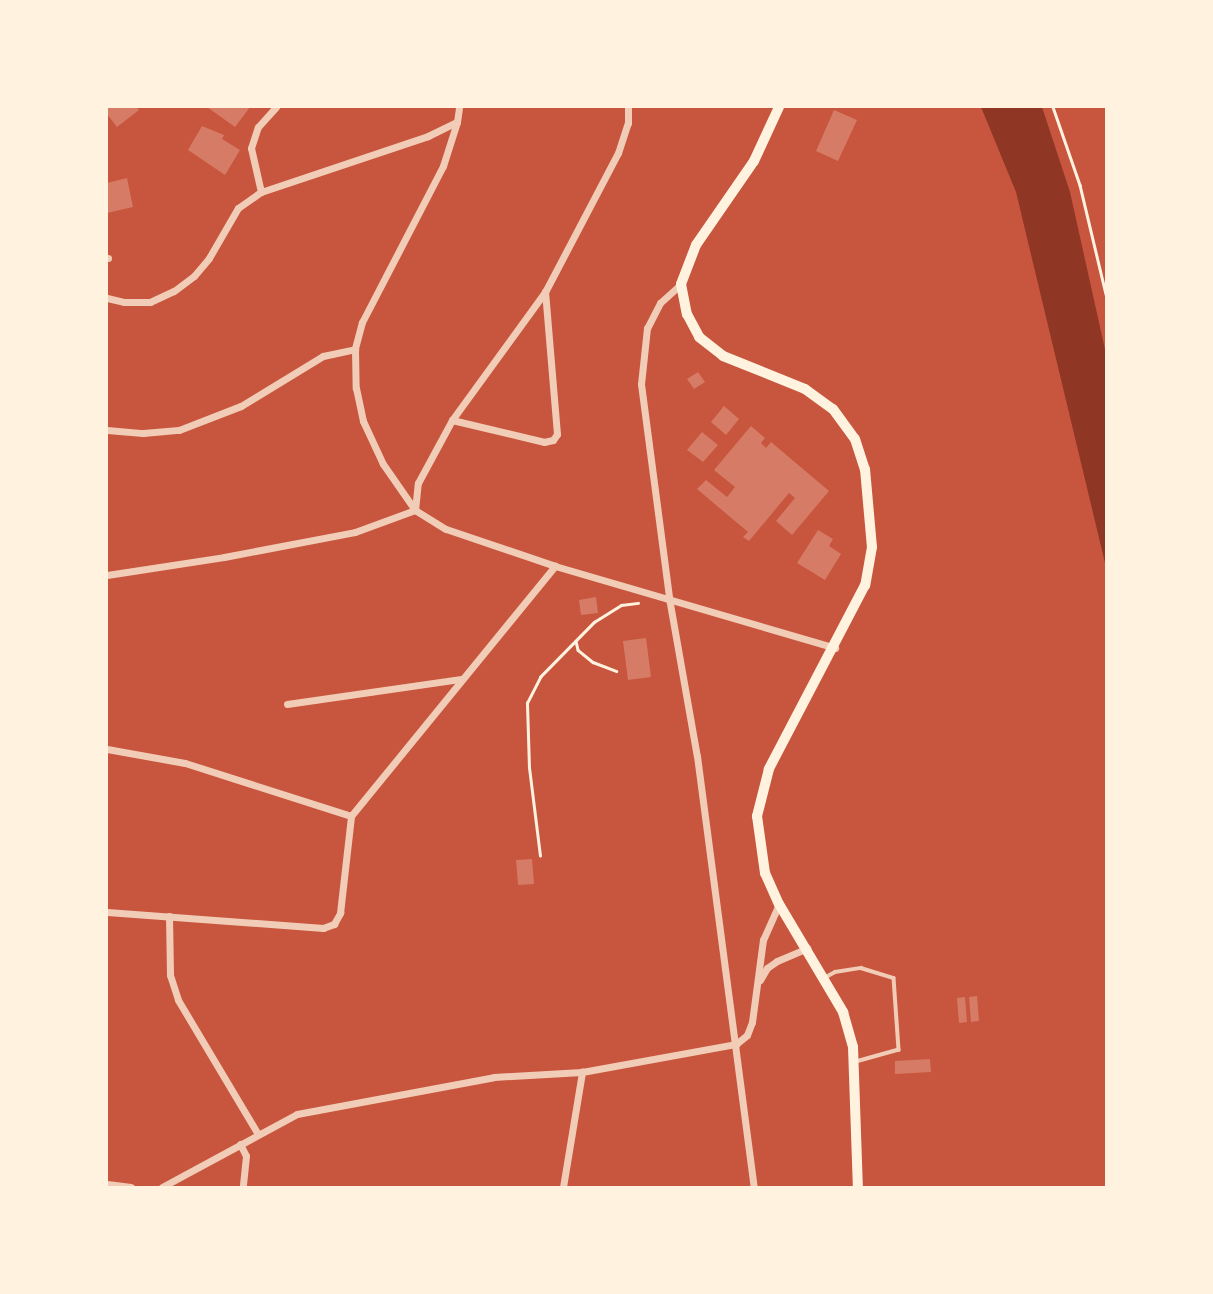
<!DOCTYPE html>
<html>
<head>
<meta charset="utf-8">
<style>
	body { margin:0 }
	#map { position:relative; width:1213px; height:1294px; overflow:hidden; background:#c8553d; font-family:"IBM Plex Serif",serif }
	div>[style] { position:absolute }
	.water>* { inset:0; background:#8f3625 }
	.building>* { inset:0; background:#d67c66 }
	.path>* { height:2.5px; margin:-1.25px; padding:0 1.25px; transform-origin:1.25px; border-radius:1.25px; background:#fff3e0 }
	.service>* { height:3.5px; margin:-1.75px; padding:0 1.75px; transform-origin:1.75px; border-radius:1.75px; background:#f1ccb7 }
	.minor>* { height:7px; margin:-3.5px; padding:0 3.5px; transform-origin:3.5px; border-radius:3.5px; background:#f1ccb7 }
	.primary>* { height:10px; margin:-5px; padding:0 5px; transform-origin:5px; border-radius:5px; background:#fff3e0 }
	span { translate:-50% -50%; white-space:nowrap; text-align:center; line-height:1.15; -webkit-text-stroke:6px #fff3e0; paint-order:stroke }
	.frame { position:absolute; inset:0; border:108px solid #fff3e0; pointer-events:none }
</style>
</head>
<body>
<div id="map">
	<div class="water">
		<i style="clip-path:polygon(981px 107px,1042px 107px,1070px 192px,1106px 354px,1106px 567px,1016px 192px)"></i>
	</div>
	<div class="building">
		<i style="clip-path:polygon(107px 107px,136px 107px,139px 110px,117px 127px,107px 114px)"></i>
		<i style="clip-path:polygon(207px 107px,250px 107px,235px 127px)"></i>
		<i style="clip-path:polygon(834px 110px,857px 120px,838px 161px,816px 151px)"></i>
		<i style="clip-path:polygon(202px 126px,224px 135px,222px 139px,240px 150px,225px 175px,188px 150px)"></i>
		<i style="clip-path:polygon(127px 178px,133px 207px,107px 213px,107px 183px)"></i>
		<i style="clip-path:polygon(698px 372px,705px 382px,694px 389px,687px 379px)"></i>
		<i style="clip-path:polygon(724px 406px,739px 419px,726px 435px,711px 422px)"></i>
		<i style="clip-path:polygon(751px 426px,765px 438px,761px 443px,766px 448px,771px 442px,829px 491px,792px 535px,776px 521px,795px 498px,789px 493px,749px 541px,743px 537px,748px 532px,697px 489px,706px 480px,727px 497px,735px 487px,714px 470px)"></i>
		<i style="clip-path:polygon(702px 432px,718px 445px,703px 462px,687px 450px)"></i>
		<i style="clip-path:polygon(818px 530px,833px 539px,829px 546px,841px 554px,825px 580px,797px 563px)"></i>
		<i style="clip-path:polygon(596px 597px,598px 613px,581px 615px,579px 600px)"></i>
		<i style="clip-path:polygon(646px 638px,651px 677px,628px 680px,623px 641px)"></i>
		<i style="clip-path:polygon(532px 859px,534px 884px,518px 885px,516px 860px)"></i>
		<i style="clip-path:polygon(977px 996px,979px 1021px,971px 1022px,969px 997px)"></i>
		<i style="clip-path:polygon(965px 997px,967px 1022px,959px 1023px,957px 998px)"></i>
		<i style="clip-path:polygon(930px 1059px,931px 1072px,895px 1074px,895px 1061px)"></i>
	</div>
	<div class="path">
		<i style="left:1053px;top:107px;width:83px;rotate:70.9deg"></i>
		<i style="left:1080px;top:185px;width:112px;rotate:76.6deg"></i>
		<i style="left:576px;top:641px;width:9px;rotate:77deg"></i>
		<i style="left:578px;top:650px;width:19px;rotate:39deg"></i>
		<i style="left:593px;top:662px;width:25px;rotate:21deg"></i>
		<i style="left:540px;top:856px;width:89px;rotate:-97.1deg"></i>
		<i style="left:529px;top:768px;width:65px;rotate:-91.8deg"></i>
		<i style="left:527px;top:703px;width:29px;rotate:-63deg"></i>
		<i style="left:540px;top:677px;width:77px;rotate:-45.5deg"></i>
		<i style="left:594px;top:622px;width:32px;rotate:-32deg"></i>
		<i style="left:621px;top:605px;width:17px;rotate:-7deg"></i>
	</div>
	<div class="service">
		<i style="left:826px;top:977px;width:10px;rotate:-29deg"></i>
		<i style="left:835px;top:972px;width:26px;rotate:-9deg"></i>
		<i style="left:861px;top:968px;width:34px;rotate:17deg"></i>
		<i style="left:894px;top:978px;width:72px;rotate:86deg"></i>
		<i style="left:899px;top:1050px;width:45px;rotate:164.4deg"></i>
	</div>
	<div class="minor">
		<i style="left:457px;top:122px;width:46px;rotate:107.7deg"></i>
		<i style="left:443px;top:166px;width:176px;rotate:117.4deg"></i>
		<i style="left:362px;top:322px;width:28px;rotate:105deg"></i>
		<i style="left:355px;top:349px;width:39px;rotate:89deg"></i>
		<i style="left:356px;top:388px;width:34px;rotate:78deg"></i>
		<i style="left:363px;top:421px;width:47px;rotate:65.1deg"></i>
		<i style="left:383px;top:464px;width:56px;rotate:55.2deg"></i>
		<i style="left:415px;top:510px;width:36px;rotate:32deg"></i>
		<i style="left:446px;top:529px;width:115px;rotate:18.7deg"></i>
		<i style="left:555px;top:566px;width:292px;rotate:16.3deg"></i>
		<i style="left:261px;top:192px;width:45px;rotate:-102.8deg"></i>
		<i style="left:251px;top:148px;width:22px;rotate:-72deg"></i>
		<i style="left:258px;top:127px;width:27px;rotate:-48deg"></i>
		<i style="left:107px;top:258px;width:1px"></i>
		<i style="left:681px;top:284px;width:28px;rotate:138deg"></i>
		<i style="left:660px;top:303px;width:28px;rotate:117deg"></i>
		<i style="left:647px;top:328px;width:56px;rotate:96.1deg"></i>
		<i style="left:641px;top:384px;width:216px;rotate:82.5deg"></i>
		<i style="left:669px;top:598px;width:160px;rotate:80deg"></i>
		<i style="left:697px;top:756px;width:435px;rotate:82.5deg"></i>
		<i style="left:107px;top:298px;width:17px;rotate:13deg"></i>
		<i style="left:124px;top:302px;width:26px"></i>
		<i style="left:150px;top:302px;width:26px;rotate:-25deg"></i>
		<i style="left:174px;top:291px;width:25px;rotate:-37deg"></i>
		<i style="left:194px;top:276px;width:23px;rotate:-50deg"></i>
		<i style="left:209px;top:258px;width:58px;rotate:-59.9deg"></i>
		<i style="left:238px;top:208px;width:28px;rotate:-35deg"></i>
		<i style="left:261px;top:192px;width:176px;rotate:-18.5deg"></i>
		<i style="left:428px;top:136px;width:32px;rotate:-26deg"></i>
		<i style="left:457px;top:122px;width:15px;rotate:-82deg"></i>
		<i style="left:452px;top:420px;width:95px;rotate:13.4deg"></i>
		<i style="left:544px;top:442px;width:9px;rotate:-13deg"></i>
		<i style="left:553px;top:440px;width:7px;rotate:-56deg"></i>
		<i style="left:557px;top:434px;width:143px;rotate:-94.8deg"></i>
		<i style="left:107px;top:430px;width:36px;rotate:5deg"></i>
		<i style="left:143px;top:433px;width:36px;rotate:-5deg"></i>
		<i style="left:179px;top:430px;width:66px;rotate:-21.2deg"></i>
		<i style="left:241px;top:406px;width:96px;rotate:-31.4deg"></i>
		<i style="left:323px;top:356px;width:33px;rotate:-12deg"></i>
		<i style="left:107px;top:575px;width:118px;rotate:-8.7deg"></i>
		<i style="left:224px;top:557px;width:133px;rotate:-10.8deg"></i>
		<i style="left:355px;top:532px;width:64px;rotate:-20.1deg"></i>
		<i style="left:415px;top:510px;width:27px;rotate:-84deg"></i>
		<i style="left:418px;top:483px;width:72px;rotate:-61.6deg"></i>
		<i style="left:452px;top:420px;width:158px;rotate:-54deg"></i>
		<i style="left:545px;top:292px;width:157px;rotate:-62.3deg"></i>
		<i style="left:618px;top:153px;width:32px;rotate:-72deg"></i>
		<i style="left:628px;top:123px;width:16px;rotate:-90deg"></i>
		<i style="left:287px;top:704px;width:176px;rotate:-8.2deg"></i>
		<i style="left:107px;top:749px;width:79px;rotate:10.2deg"></i>
		<i style="left:185px;top:763px;width:174px;rotate:17.7deg"></i>
		<i style="left:107px;top:912px;width:217px;rotate:4.2deg"></i>
		<i style="left:323px;top:928px;width:12px;rotate:-20deg"></i>
		<i style="left:334px;top:924px;width:13px;rotate:-61deg"></i>
		<i style="left:340px;top:913px;width:98px;rotate:-83.5deg"></i>
		<i style="left:351px;top:816px;width:323px;rotate:-50.8deg"></i>
		<i style="left:169px;top:916px;width:59px;rotate:89deg"></i>
		<i style="left:170px;top:975px;width:26px;rotate:72deg"></i>
		<i style="left:178px;top:1000px;width:156px;rotate:59.2deg"></i>
		<i style="left:760px;top:980px;width:14px;rotate:-60deg"></i>
		<i style="left:767px;top:968px;width:12px;rotate:-35deg"></i>
		<i style="left:777px;top:961px;width:33px;rotate:-23deg"></i>
		<i style="left:240px;top:1144px;width:13px;rotate:63deg"></i>
		<i style="left:246px;top:1156px;width:31px;rotate:96deg"></i>
		<i style="left:107px;top:1184px;width:24px;rotate:7deg"></i>
		<i style="left:162px;top:1187px;width:153px;rotate:-28.4deg"></i>
		<i style="left:297px;top:1114px;width:200px;rotate:-10.6deg"></i>
		<i style="left:494px;top:1077px;width:88px;rotate:-3.3deg"></i>
		<i style="left:582px;top:1072px;width:157px;rotate:-10.3deg"></i>
		<i style="left:736px;top:1044px;width:14px;rotate:-39deg"></i>
		<i style="left:747px;top:1035px;width:14px;rotate:-69deg"></i>
		<i style="left:752px;top:1022px;width:83px;rotate:-82.4deg"></i>
		<i style="left:763px;top:940px;width:39px;rotate:-66deg"></i>
		<i style="left:563px;top:1187px;width:117px;rotate:-80.6deg"></i>
	</div>
	<div class="primary">
		<i style="left:779px;top:107px;width:60px;rotate:114.8deg"></i>
		<i style="left:754px;top:161px;width:102px;rotate:124.6deg"></i>
		<i style="left:696px;top:245px;width:42px;rotate:111deg"></i>
		<i style="left:681px;top:284px;width:31px;rotate:79deg"></i>
		<i style="left:687px;top:314px;width:26px;rotate:62deg"></i>
		<i style="left:699px;top:337px;width:31px;rotate:38deg"></i>
		<i style="left:723px;top:356px;width:88px;rotate:21.9deg"></i>
		<i style="left:805px;top:389px;width:34px;rotate:36deg"></i>
		<i style="left:833px;top:409px;width:37px;rotate:54deg"></i>
		<i style="left:855px;top:439px;width:32px;rotate:72deg"></i>
		<i style="left:865px;top:469px;width:78px;rotate:84.9deg"></i>
		<i style="left:872px;top:547px;width:39px;rotate:100deg"></i>
		<i style="left:865px;top:585px;width:208px;rotate:117.6deg"></i>
		<i style="left:769px;top:769px;width:49px;rotate:104.3deg"></i>
		<i style="left:757px;top:816px;width:58px;rotate:82deg"></i>
		<i style="left:765px;top:873px;width:34px;rotate:66deg"></i>
		<i style="left:779px;top:904px;width:126px;rotate:59.3deg"></i>
		<i style="left:843px;top:1012px;width:36px;rotate:74deg"></i>
		<i style="left:853px;top:1047px;width:140px;rotate:88deg"></i>
	</div>
	<div class="frame"></div>
</div>
</body>
</html>
